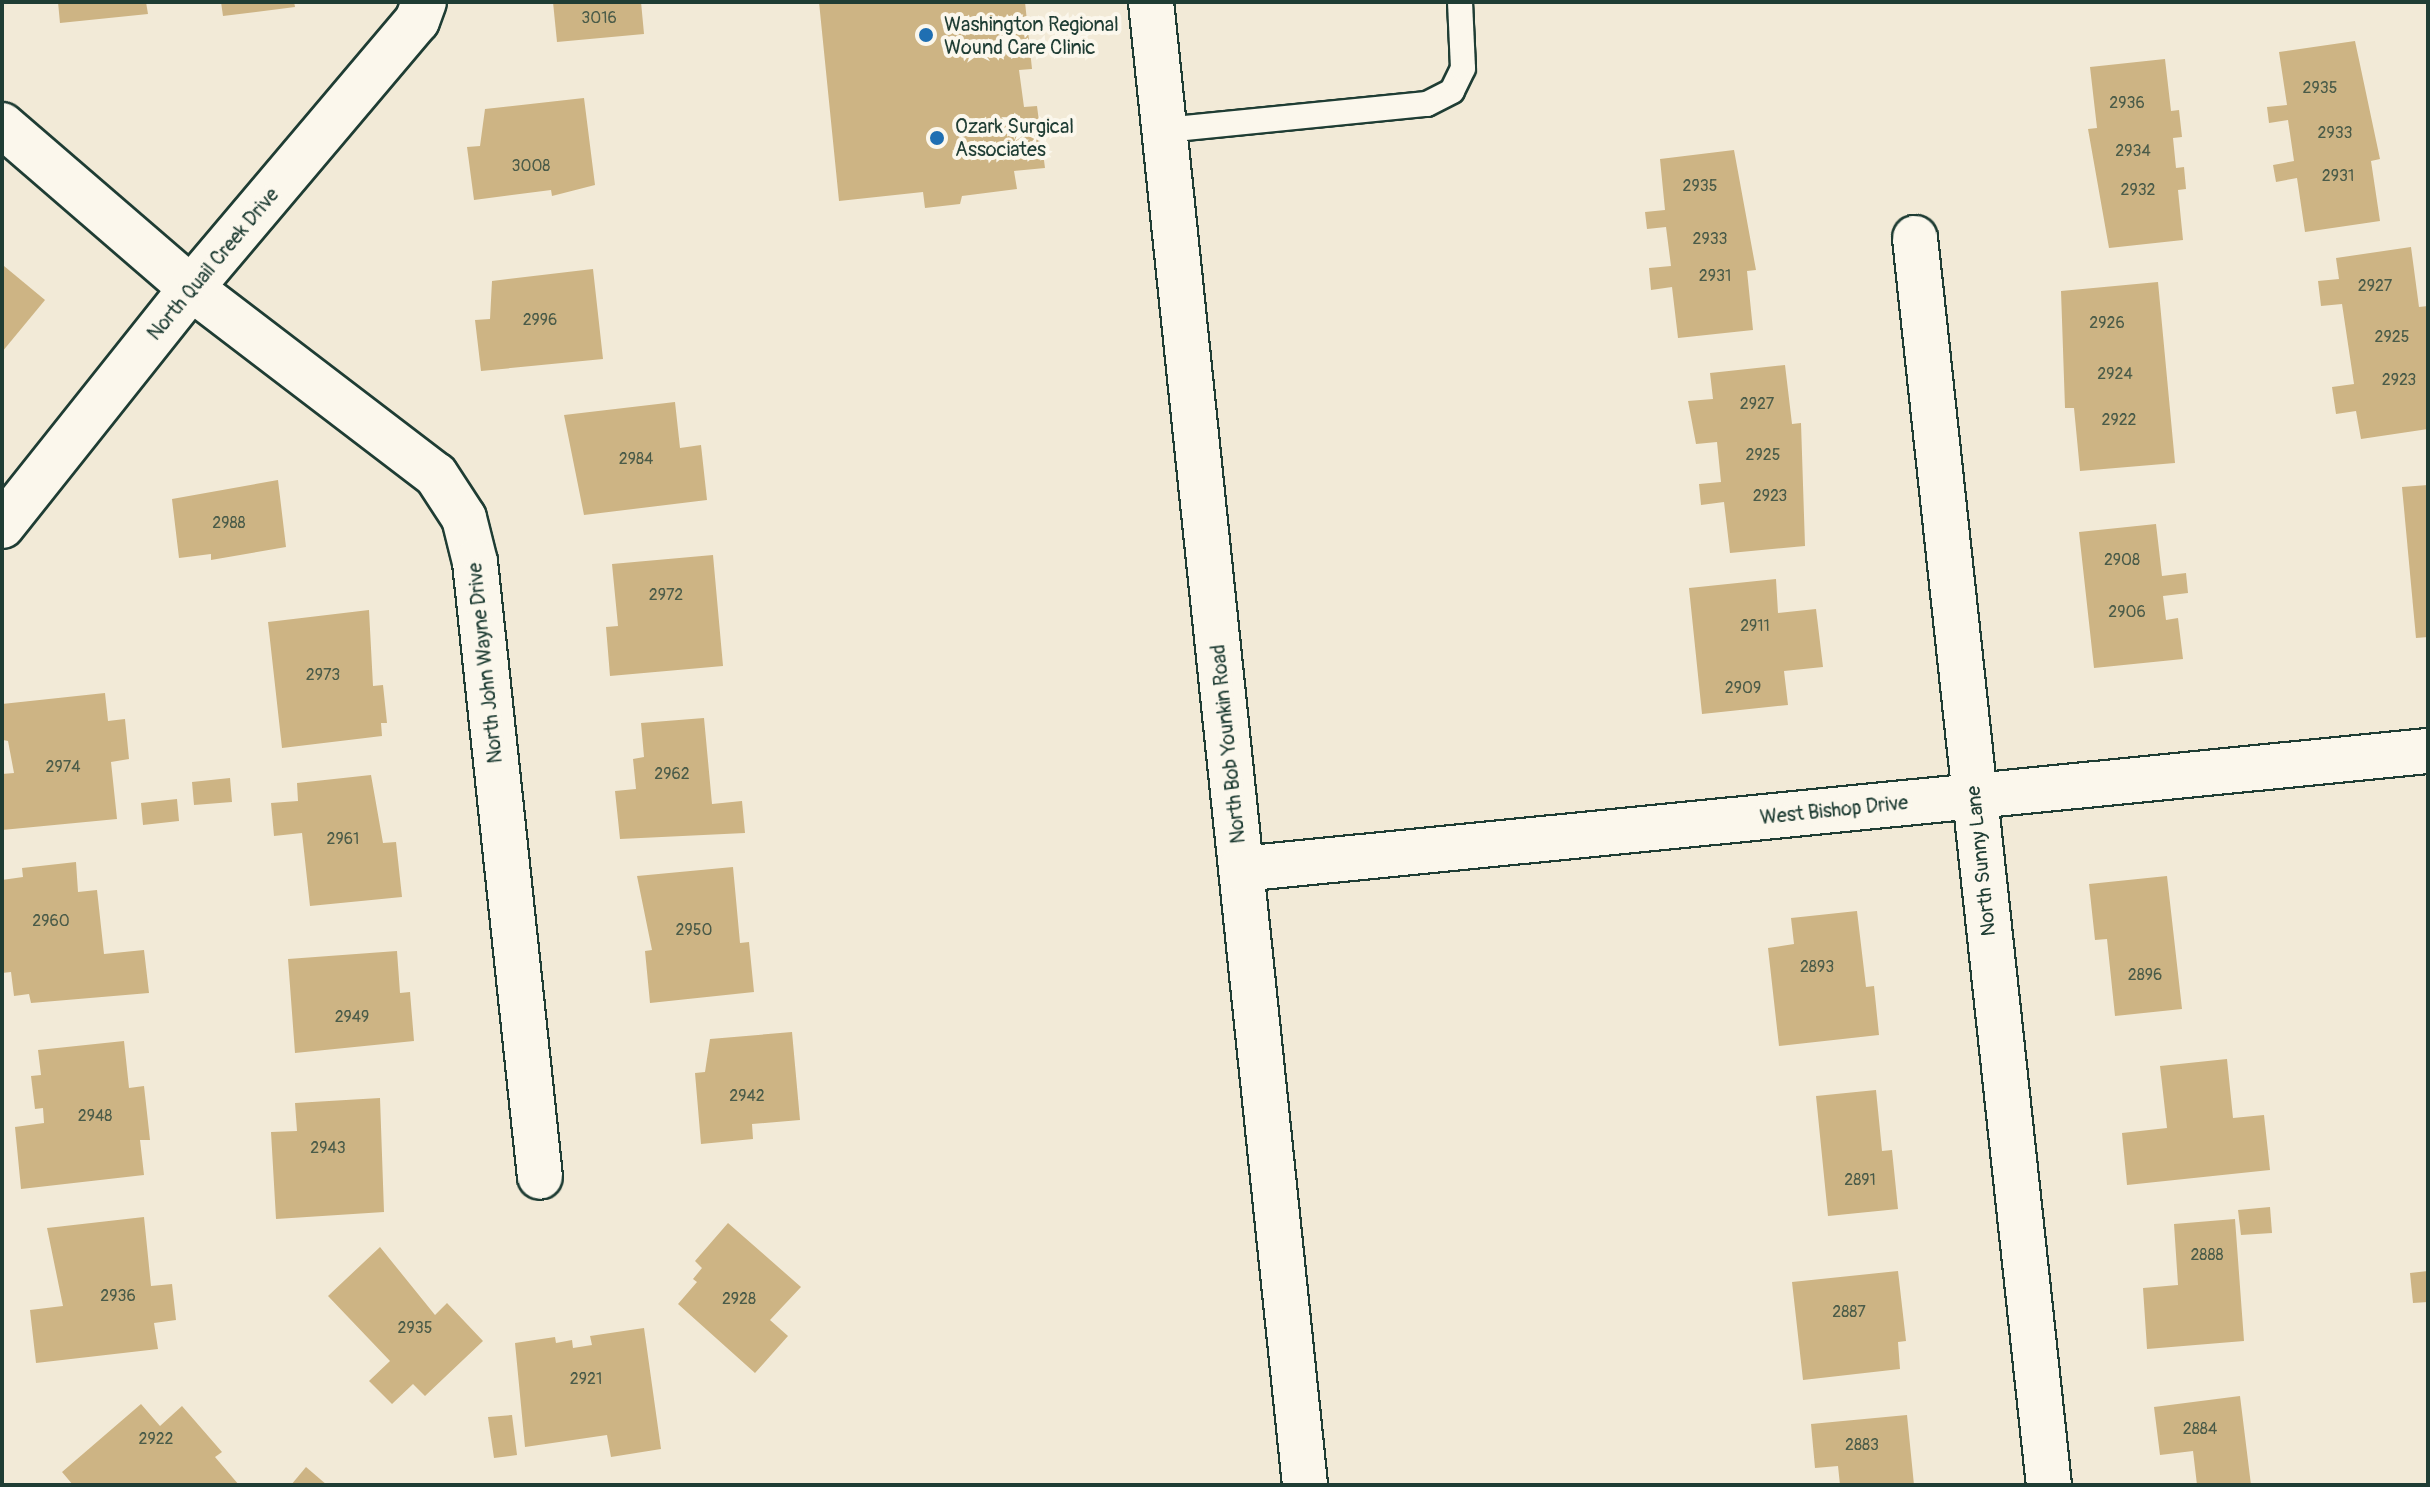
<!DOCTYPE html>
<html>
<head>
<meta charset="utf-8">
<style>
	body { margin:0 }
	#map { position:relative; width:2430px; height:1487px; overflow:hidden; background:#f2ead7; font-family:Pangolin,sans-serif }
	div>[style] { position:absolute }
	.building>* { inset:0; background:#cdb484 }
	.roads { filter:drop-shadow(2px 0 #1f3d34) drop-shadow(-2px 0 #1f3d34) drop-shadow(0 2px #1f3d34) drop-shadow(0 -2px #1f3d34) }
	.lane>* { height:24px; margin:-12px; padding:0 12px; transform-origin:12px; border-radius:12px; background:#fbf7ec }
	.street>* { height:44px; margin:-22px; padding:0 22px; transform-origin:22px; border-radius:22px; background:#fbf7ec }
	.dots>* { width:22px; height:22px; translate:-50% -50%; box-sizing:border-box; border:4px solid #fbf7ec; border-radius:50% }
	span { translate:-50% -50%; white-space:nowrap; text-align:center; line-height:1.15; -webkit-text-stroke:8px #fbf7ec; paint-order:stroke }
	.number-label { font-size:16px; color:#4a5b48 }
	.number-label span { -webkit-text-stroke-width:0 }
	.poi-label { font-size:20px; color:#1f3d34 }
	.left { translate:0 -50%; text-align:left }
	.street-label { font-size:20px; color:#1f3d34 }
	.frame { position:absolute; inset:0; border:4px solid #1f3d34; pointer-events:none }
</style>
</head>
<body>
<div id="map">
	<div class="building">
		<i style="clip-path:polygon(58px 2px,146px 2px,148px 14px,60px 23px)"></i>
		<i style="clip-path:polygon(221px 2px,294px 2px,295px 7px,223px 16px)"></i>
		<i style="clip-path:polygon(553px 2px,641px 2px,644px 34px,557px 42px)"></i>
		<i style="clip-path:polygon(819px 2px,1025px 2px,1032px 69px,1019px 70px,1024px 107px,1037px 106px,1045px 168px,1014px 171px,1017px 189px,962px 196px,960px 204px,925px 208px,923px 192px,839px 201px)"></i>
		<i style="clip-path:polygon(2355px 41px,2380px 159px,2371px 161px,2380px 221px,2305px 232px,2297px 178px,2276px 182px,2273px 165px,2294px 161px,2288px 120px,2269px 123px,2267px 107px,2287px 105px,2279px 52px)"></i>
		<i style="clip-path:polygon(2165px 59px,2171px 111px,2179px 110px,2182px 137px,2173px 138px,2176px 168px,2184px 167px,2186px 189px,2178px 190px,2183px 240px,2109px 248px,2088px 129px,2097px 128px,2090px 67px)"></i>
		<i style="clip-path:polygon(584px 98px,595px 185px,552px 196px,551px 190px,474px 200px,467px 147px,480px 146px,485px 109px)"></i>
		<i style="clip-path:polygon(1734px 150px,1756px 270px,1747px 271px,1753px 330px,1678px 338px,1672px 287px,1651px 290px,1649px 268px,1671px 266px,1666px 227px,1647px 229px,1645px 212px,1665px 210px,1660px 159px)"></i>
		<i style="clip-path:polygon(2411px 247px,2419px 307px,2428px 306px,2428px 429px,2361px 439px,2356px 411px,2336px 414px,2332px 387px,2354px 384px,2342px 304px,2321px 306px,2318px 281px,2339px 279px,2336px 258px)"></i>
		<i style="clip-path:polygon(4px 266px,45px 300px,2px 352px,2px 268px)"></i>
		<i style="clip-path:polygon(593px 269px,603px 359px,481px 371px,475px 320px,490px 319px,492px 281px)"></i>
		<i style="clip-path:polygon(2158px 282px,2175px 463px,2080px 471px,2074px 408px,2065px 408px,2061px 291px)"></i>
		<i style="clip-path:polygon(1785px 365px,1792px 424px,1801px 423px,1805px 546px,1730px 553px,1724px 502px,1701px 505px,1699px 484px,1721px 482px,1717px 442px,1696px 444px,1688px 401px,1713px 399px,1710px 373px)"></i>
		<i style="clip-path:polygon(675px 402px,680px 448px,701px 445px,707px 500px,584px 515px,564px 415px)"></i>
		<i style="clip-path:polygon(278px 480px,286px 547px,211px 560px,211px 554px,179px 558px,172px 499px)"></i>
		<i style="clip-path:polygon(2428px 485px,2428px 637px,2416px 638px,2402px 487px)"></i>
		<i style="clip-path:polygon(2156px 524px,2162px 576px,2186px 573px,2188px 593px,2163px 596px,2166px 620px,2178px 618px,2183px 659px,2094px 668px,2079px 532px)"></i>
		<i style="clip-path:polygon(713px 555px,723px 666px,610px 676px,606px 627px,618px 626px,612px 564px)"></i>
		<i style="clip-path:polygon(1776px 579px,1778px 613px,1816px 609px,1823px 667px,1784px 671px,1788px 705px,1702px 714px,1689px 588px)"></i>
		<i style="clip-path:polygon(369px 610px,373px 686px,383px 685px,387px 723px,381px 723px,382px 736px,282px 748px,268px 622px)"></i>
		<i style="clip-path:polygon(105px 693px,108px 721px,125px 719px,129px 759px,111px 762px,117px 819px,2px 830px,2px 774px,14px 773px,8px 741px,3px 740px,2px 704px)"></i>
		<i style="clip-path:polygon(704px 718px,712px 804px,742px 801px,745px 833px,620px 839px,615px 791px,636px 789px,633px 759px,644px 757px,641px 723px)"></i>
		<i style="clip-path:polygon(371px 775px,383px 843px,396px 842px,402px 897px,310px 906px,302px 833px,274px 836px,271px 803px,298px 801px,297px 783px)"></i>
		<i style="clip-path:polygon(230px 778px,232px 802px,194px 805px,192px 782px)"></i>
		<i style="clip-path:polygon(177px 799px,179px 821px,143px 825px,141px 803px)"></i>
		<i style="clip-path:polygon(76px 862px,78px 892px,97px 890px,104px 954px,144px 950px,149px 993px,31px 1003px,29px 994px,14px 996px,11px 972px,2px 973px,2px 880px,23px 877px,22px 868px)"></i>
		<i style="clip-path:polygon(733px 867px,740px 943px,749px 942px,754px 992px,650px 1003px,645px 951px,652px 950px,637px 876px)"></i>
		<i style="clip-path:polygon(2167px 876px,2182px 1009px,2115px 1016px,2107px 939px,2095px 940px,2089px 884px)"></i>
		<i style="clip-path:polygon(1857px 911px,1866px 987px,1874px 986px,1879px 1035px,1779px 1046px,1768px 948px,1794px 944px,1791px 918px)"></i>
		<i style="clip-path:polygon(397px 951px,400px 993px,410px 992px,414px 1041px,295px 1053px,288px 959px)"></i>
		<i style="clip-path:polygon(792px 1032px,800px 1120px,752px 1124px,753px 1139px,701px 1144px,695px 1073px,705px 1072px,710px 1039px)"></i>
		<i style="clip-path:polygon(124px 1041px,129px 1088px,144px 1086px,150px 1140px,140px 1140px,144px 1175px,21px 1189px,15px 1127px,44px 1123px,43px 1108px,35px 1109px,31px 1076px,41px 1075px,38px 1050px)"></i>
		<i style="clip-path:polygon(2227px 1059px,2233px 1118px,2264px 1115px,2270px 1170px,2127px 1185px,2122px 1133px,2167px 1128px,2160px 1066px)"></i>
		<i style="clip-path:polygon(1876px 1090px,1882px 1151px,1892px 1150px,1898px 1209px,1828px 1216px,1816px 1096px)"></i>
		<i style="clip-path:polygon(380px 1098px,384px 1212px,276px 1219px,271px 1132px,297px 1131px,295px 1103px)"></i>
		<i style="clip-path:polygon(2270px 1207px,2272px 1233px,2241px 1235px,2238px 1210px)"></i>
		<i style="clip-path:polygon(144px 1217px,151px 1286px,172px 1284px,176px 1320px,154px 1323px,158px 1349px,36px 1363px,30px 1310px,63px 1306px,47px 1228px)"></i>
		<i style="clip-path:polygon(2235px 1219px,2244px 1341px,2147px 1349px,2143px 1288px,2178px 1285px,2174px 1224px)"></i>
		<i style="clip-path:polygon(728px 1223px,801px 1287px,770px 1320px,788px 1336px,755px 1373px,678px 1304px,697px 1282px,693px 1279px,702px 1268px,695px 1261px)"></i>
		<i style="clip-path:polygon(380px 1247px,435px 1315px,447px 1303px,483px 1341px,425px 1396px,413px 1384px,392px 1404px,369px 1381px,390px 1361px,328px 1296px)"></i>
		<i style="clip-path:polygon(1898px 1271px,1906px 1341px,1898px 1342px,1900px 1369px,1803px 1380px,1792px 1282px)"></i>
		<i style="clip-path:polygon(2428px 1271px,2428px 1302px,2413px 1303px,2410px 1273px)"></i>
		<i style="clip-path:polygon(644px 1328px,661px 1449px,611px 1457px,607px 1435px,525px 1447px,515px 1343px,555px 1337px,556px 1343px,572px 1340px,573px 1348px,592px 1345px,590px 1336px)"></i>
		<i style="clip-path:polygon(2240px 1396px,2251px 1485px,2197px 1485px,2193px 1451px,2160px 1455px,2154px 1407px)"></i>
		<i style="clip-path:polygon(141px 1404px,160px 1426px,182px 1406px,222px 1452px,215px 1457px,239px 1485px,73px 1485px,62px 1472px)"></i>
		<i style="clip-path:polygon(512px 1415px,517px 1455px,494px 1458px,488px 1417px)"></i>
		<i style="clip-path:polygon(1907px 1415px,1914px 1485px,1840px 1485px,1838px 1466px,1815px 1468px,1811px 1424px)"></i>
		<i style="clip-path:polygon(306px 1467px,327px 1485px,291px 1485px)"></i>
	</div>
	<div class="roads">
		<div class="lane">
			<i style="left:1165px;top:130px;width:263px;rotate:-5.7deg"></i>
			<i style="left:1427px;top:104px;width:28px;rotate:-27deg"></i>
			<i style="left:1452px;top:91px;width:25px;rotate:-64deg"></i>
			<i style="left:1463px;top:68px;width:66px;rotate:-92.6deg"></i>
		</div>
		<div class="street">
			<i style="left:1151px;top:2px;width:1491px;rotate:84.07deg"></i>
			<i style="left:2px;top:125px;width:250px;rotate:40.8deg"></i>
			<i style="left:191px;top:288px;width:308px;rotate:37.4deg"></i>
			<i style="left:436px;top:475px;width:51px;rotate:56.9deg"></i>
			<i style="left:464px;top:518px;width:45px;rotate:76deg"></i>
			<i style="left:475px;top:562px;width:618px;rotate:83.97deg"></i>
			<i style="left:1915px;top:238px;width:1254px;rotate:83.87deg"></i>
			<i style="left:2px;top:526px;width:304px;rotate:-51.5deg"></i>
			<i style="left:191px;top:288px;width:350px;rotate:-49.8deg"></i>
			<i style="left:417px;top:21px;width:20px;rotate:-70deg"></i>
			<i style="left:1241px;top:869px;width:1193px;rotate:-5.68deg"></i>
		</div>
	</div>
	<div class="dots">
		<i style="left:926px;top:35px;background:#1f6fb2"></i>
		<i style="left:937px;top:138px;background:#1f6fb2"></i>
	</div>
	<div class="number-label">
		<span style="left:599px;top:18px">3016</span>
		<span style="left:2320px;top:88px">2935</span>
		<span style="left:2127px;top:103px">2936</span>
		<span style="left:2335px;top:133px">2933</span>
		<span style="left:2133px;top:151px">2934</span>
		<span style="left:531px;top:166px">3008</span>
		<span style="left:2338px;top:176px">2931</span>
		<span style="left:1700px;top:186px">2935</span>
		<span style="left:2138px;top:190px">2932</span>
		<span style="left:1710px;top:239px">2933</span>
		<span style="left:1715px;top:276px">2931</span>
		<span style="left:2375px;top:286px">2927</span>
		<span style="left:540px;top:320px">2996</span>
		<span style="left:2107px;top:323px">2926</span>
		<span style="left:2392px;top:337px">2925</span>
		<span style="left:2115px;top:374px">2924</span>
		<span style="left:2399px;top:380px">2923</span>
		<span style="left:1757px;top:404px">2927</span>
		<span style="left:2119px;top:420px">2922</span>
		<span style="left:1763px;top:455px">2925</span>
		<span style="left:636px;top:459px">2984</span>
		<span style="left:1770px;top:496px">2923</span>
		<span style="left:229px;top:523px">2988</span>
		<span style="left:2122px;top:560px">2908</span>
		<span style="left:666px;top:595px">2972</span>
		<span style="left:2127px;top:612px">2906</span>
		<span style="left:1755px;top:626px">2911</span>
		<span style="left:323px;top:675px">2973</span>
		<span style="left:1743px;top:688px">2909</span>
		<span style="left:63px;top:767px">2974</span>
		<span style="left:672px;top:774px">2962</span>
		<span style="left:343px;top:839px">2961</span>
		<span style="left:51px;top:921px">2960</span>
		<span style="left:694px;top:930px">2950</span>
		<span style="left:1817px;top:967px">2893</span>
		<span style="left:2145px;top:975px">2896</span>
		<span style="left:352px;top:1017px">2949</span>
		<span style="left:747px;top:1096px">2942</span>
		<span style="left:95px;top:1116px">2948</span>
		<span style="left:328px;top:1148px">2943</span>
		<span style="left:1860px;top:1180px">2891</span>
		<span style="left:2207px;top:1255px">2888</span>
		<span style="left:118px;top:1296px">2936</span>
		<span style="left:739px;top:1299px">2928</span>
		<span style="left:1849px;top:1312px">2887</span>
		<span style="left:415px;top:1328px">2935</span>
		<span style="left:586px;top:1379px">2921</span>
		<span style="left:2200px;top:1429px">2884</span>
		<span style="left:156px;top:1439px">2922</span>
		<span style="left:1862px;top:1445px">2883</span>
	</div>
	<div class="poi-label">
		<span class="left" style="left:944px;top:36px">Washington Regional<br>Wound Care Clinic</span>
		<span class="left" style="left:955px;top:138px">Ozark Surgical<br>Associates</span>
	</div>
	<div class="street-label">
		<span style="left:213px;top:264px;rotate:-50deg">North Quail Creek Drive</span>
		<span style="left:485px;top:663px;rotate:-96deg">North John Wayne Drive</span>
		<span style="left:1228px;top:744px;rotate:-96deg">North Bob Younkin Road</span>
		<span style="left:1834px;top:810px;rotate:-6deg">West Bishop Drive</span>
		<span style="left:1981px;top:861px;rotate:-96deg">North Sunny Lane</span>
	</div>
	<div class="frame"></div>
</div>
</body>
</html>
